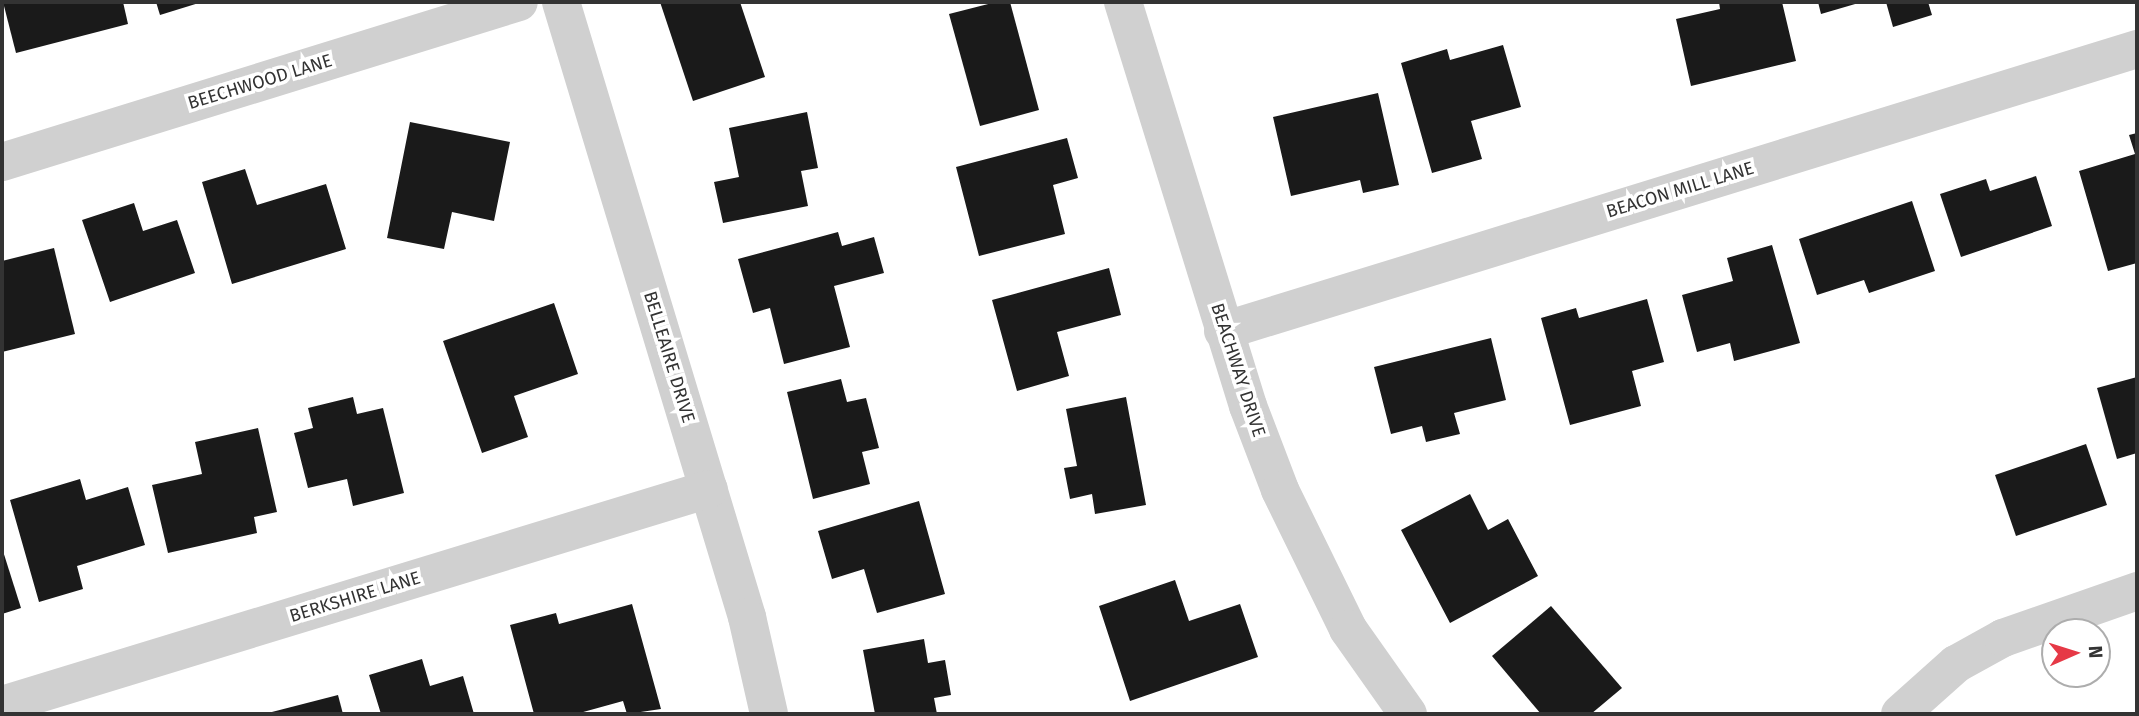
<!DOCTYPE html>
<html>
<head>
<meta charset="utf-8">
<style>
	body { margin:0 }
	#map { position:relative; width:2139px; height:716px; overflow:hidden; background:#fff; font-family:"Fira Sans",sans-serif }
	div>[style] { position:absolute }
	.building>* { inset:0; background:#1a1a1a }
	.minor>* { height:38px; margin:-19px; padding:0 19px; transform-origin:19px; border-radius:19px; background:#d0d0d0 }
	span { translate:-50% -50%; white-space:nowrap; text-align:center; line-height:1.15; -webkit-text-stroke:7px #fff; paint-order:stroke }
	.street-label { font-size:18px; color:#333 }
	.frame { position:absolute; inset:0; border:4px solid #333; pointer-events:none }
	.north { position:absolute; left:2041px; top:618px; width:70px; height:70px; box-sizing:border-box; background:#fff; border:2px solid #adadad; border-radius:50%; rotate:87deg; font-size:19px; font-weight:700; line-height:28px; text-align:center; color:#333 }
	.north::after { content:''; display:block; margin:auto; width:24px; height:32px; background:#e63946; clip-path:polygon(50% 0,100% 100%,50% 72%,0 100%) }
</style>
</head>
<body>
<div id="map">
	<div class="building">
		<i style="clip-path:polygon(3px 2px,123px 2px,128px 24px,16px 53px)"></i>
		<i style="clip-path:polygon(156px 2px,202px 2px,160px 15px)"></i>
		<i style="clip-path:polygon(660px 2px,740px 2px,765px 77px,693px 101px)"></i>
		<i style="clip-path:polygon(996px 2px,1010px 2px,1039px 110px,980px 126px,949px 14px)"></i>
		<i style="clip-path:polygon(1719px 2px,1782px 2px,1796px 61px,1691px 86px,1676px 19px,1720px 9px)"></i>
		<i style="clip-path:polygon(1818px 2px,1862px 2px,1821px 14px)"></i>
		<i style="clip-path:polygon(1886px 2px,1928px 2px,1932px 15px,1893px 27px)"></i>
		<i style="clip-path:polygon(1503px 45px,1521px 107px,1471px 121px,1482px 159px,1432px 173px,1401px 63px,1447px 49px,1450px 60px)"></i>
		<i style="clip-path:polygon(1378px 93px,1399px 185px,1363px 193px,1360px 180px,1291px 196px,1273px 117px)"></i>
		<i style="clip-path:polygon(807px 112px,818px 168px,801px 171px,808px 206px,723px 223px,714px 182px,739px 177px,729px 128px)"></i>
		<i style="clip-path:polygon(410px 122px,510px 142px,494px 221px,452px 212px,444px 249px,387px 238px)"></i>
		<i style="clip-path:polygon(2137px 133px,2137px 263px,2108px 271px,2079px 171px,2135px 154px,2129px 135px)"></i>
		<i style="clip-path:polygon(1067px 138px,1078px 178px,1053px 185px,1065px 234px,979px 256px,956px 167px)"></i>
		<i style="clip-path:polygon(245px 169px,257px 205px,326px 184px,346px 249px,232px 284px,202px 182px)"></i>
		<i style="clip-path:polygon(2036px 176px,2052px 226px,1961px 257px,1940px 194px,1986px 179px,1990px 191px)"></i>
		<i style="clip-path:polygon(1912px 201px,1935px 271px,1869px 293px,1864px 280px,1817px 295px,1799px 239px)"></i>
		<i style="clip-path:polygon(134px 203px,143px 231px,177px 220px,195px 273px,110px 302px,82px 220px)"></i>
		<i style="clip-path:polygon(838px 232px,842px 246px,874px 237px,884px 273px,834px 286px,850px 347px,784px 364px,770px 308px,753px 313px,738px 259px)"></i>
		<i style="clip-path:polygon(1772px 245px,1800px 343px,1734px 361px,1730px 343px,1697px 352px,1682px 295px,1733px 281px,1727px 258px)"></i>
		<i style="clip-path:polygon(54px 248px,75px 334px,2px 352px,2px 261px)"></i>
		<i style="clip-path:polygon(1109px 268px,1121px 315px,1057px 332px,1069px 376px,1017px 391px,992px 300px)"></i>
		<i style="clip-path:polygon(1647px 299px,1664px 362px,1632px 371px,1641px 406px,1570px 425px,1541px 318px,1576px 308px,1579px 318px)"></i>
		<i style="clip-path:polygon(554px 303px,578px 374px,514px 396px,528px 437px,482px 453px,443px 341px)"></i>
		<i style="clip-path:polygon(1491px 338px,1506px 400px,1454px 413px,1460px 434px,1426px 442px,1422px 426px,1391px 434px,1374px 367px)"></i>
		<i style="clip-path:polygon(2137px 377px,2137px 453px,2117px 459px,2097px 388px)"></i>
		<i style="clip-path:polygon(841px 379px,847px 402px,866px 398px,879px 448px,862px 452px,870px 484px,813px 499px,787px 392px)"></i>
		<i style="clip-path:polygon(353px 397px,357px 414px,383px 408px,404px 493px,353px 506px,347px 479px,308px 488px,294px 433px,313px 428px,308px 408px)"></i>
		<i style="clip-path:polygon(1126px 397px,1146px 505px,1095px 514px,1092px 494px,1070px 499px,1064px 468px,1077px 466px,1066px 409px)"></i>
		<i style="clip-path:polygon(258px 428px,277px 512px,254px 517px,257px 533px,168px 553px,152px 485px,202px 474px,195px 442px)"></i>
		<i style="clip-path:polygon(2086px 444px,2107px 505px,2016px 536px,1995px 475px)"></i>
		<i style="clip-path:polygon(80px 479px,86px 500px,128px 487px,145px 545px,77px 566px,83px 589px,39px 602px,10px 500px)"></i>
		<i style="clip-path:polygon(1470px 494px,1488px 530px,1508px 519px,1538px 576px,1450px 623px,1401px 530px)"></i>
		<i style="clip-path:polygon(919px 501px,945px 594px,877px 613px,864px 569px,832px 579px,818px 531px)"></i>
		<i style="clip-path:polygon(2px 548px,21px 608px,2px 614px)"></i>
		<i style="clip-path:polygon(1175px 580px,1189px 621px,1240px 604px,1258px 657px,1130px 701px,1099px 606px)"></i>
		<i style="clip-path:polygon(632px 604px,661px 709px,627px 714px,623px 701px,576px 714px,534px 714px,510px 625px,556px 613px,559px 624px)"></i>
		<i style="clip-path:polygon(1551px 606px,1622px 688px,1591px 714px,1541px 714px,1492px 656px)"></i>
		<i style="clip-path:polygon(924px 639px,928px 663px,945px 660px,951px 695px,934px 698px,937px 714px,875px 714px,863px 650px)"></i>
		<i style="clip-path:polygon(422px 659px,430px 686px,463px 676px,474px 714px,381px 714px,369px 675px)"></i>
		<i style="clip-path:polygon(338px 695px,343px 714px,268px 714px,268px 713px)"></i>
	</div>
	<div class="minor">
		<i style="left:561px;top:2px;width:643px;rotate:73.17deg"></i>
		<i style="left:747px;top:617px;width:99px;rotate:77.2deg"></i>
		<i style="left:1123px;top:2px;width:423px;rotate:72.8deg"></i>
		<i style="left:1248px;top:406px;width:90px;rotate:69.1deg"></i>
		<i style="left:1280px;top:490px;width:155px;rotate:63.9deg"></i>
		<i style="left:1348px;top:629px;width:104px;rotate:54.8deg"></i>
		<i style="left:2px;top:162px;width:541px;rotate:-17.2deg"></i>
		<i style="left:1223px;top:331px;width:957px;rotate:-17.15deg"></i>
		<i style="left:2px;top:705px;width:739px;rotate:-16.99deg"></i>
		<i style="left:1900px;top:714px;width:75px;rotate:-41.8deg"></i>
		<i style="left:1956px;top:664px;width:54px;rotate:-29deg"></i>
		<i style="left:2003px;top:638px;width:142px;rotate:-19.3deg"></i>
	</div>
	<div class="street-label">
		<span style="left:260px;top:82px;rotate:-17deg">BEECHWOOD LANE</span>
		<span style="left:1680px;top:190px;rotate:-17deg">BEACON MILL LANE</span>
		<span style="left:669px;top:357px;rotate:73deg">BELLEAIRE DRIVE</span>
		<span style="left:1238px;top:370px;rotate:72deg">BEACHWAY DRIVE</span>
		<span style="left:355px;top:597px;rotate:-17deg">BERKSHIRE LANE</span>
	</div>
	<div class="frame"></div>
	<div class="north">N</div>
</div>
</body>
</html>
